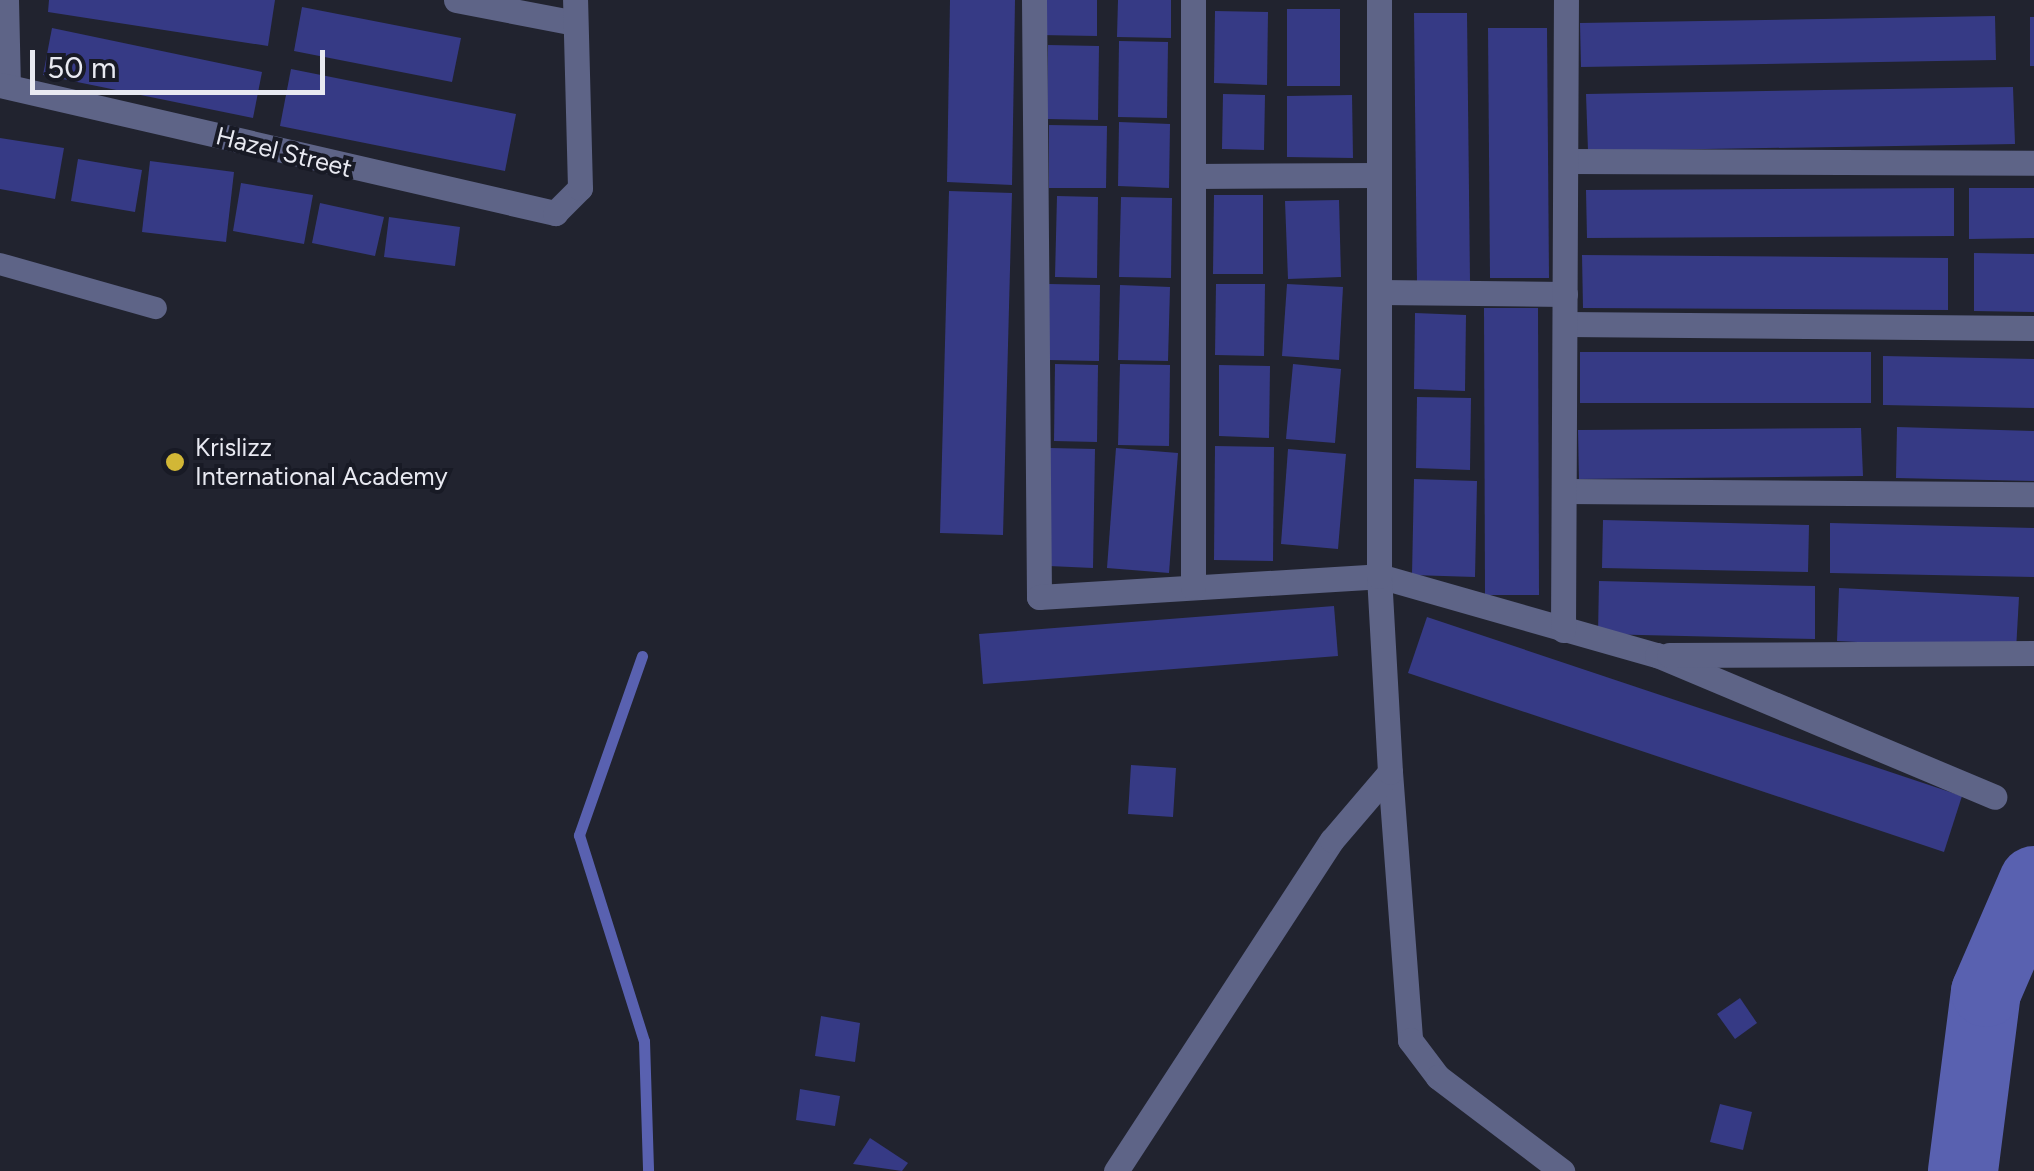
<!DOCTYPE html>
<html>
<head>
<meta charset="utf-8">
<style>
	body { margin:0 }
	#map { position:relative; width:2034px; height:1171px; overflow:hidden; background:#21232f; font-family:Figtree,sans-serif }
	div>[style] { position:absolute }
	.stream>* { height:11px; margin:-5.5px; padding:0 5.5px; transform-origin:5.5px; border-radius:5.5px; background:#5961b0 }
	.river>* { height:70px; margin:-35px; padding:0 35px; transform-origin:35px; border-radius:35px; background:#5961b0 }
	.building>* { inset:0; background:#363a85 }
	.service>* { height:22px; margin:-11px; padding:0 11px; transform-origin:11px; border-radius:11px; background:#5e6487 }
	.minor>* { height:25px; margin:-12.5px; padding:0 12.5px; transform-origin:12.5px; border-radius:12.5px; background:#5e6487 }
	.dots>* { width:28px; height:28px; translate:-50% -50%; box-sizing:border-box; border:5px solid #181a25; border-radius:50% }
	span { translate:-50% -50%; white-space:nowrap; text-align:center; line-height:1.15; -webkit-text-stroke:8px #181a25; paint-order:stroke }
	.street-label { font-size:25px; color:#e8e9f1 }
	.poi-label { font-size:25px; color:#e8e9f1 }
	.left { translate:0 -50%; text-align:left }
	.scale { position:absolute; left:30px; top:50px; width:295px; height:45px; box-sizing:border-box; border:5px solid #e8e9f1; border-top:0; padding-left:12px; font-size:30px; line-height:35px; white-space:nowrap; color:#e8e9f1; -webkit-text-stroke:8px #181a25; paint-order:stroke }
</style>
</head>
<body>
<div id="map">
	<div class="stream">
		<i style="left:642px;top:656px;width:190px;rotate:109.4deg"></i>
		<i style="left:579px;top:835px;width:216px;rotate:72.5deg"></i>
		<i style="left:644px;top:1041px;width:130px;rotate:88.2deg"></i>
	</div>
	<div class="river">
		<i style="left:1963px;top:1171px;width:180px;rotate:-82.7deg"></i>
		<i style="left:1986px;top:992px;width:121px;rotate:-66.6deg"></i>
	</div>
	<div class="building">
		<i style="clip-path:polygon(49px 0,275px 0,268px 46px,48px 12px)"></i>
		<i style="clip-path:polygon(950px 0,1015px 0,1012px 185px,947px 182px)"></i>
		<i style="clip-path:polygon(1040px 0,1097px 0,1097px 36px,1039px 35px)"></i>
		<i style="clip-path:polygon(1118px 0,1171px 0,1171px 38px,1117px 37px)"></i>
		<i style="clip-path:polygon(302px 7px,461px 38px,452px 82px,294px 51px)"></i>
		<i style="clip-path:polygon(1287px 9px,1340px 9px,1340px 86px,1287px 86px)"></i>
		<i style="clip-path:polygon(1215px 11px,1268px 12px,1267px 85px,1214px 83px)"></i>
		<i style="clip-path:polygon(1414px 13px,1467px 13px,1470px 282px,1417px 283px)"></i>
		<i style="clip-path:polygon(1995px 16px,1996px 60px,1581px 67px,1580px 23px)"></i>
		<i style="clip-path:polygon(2030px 17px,2034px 17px,2034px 66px,2030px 66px)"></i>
		<i style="clip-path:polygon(52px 28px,262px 72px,253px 118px,43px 75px)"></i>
		<i style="clip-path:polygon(1488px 28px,1547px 28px,1549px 278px,1490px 278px)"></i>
		<i style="clip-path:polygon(1119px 41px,1168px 42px,1167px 118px,1118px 117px)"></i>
		<i style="clip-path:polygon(1048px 45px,1099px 46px,1098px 120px,1047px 119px)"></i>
		<i style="clip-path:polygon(291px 69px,516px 114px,505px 171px,280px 126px)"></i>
		<i style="clip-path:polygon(2013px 87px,2015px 144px,1588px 151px,1586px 94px)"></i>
		<i style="clip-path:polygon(1223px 94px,1265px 95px,1264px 150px,1222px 149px)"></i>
		<i style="clip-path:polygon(1352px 95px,1353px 158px,1287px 157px,1287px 96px)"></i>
		<i style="clip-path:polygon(1119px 122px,1170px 124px,1169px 188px,1118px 186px)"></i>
		<i style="clip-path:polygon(1049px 125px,1107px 126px,1106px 188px,1049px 188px)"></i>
		<i style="clip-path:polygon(0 138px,64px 148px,55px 199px,0 189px)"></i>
		<i style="clip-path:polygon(78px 159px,142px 170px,135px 212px,71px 201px)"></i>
		<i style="clip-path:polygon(150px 161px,234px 172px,226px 242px,142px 232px)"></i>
		<i style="clip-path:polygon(241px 183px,313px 195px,304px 244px,233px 231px)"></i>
		<i style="clip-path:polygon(1954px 188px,1954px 236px,1587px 238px,1586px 190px)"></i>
		<i style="clip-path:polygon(1969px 188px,2034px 188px,2034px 238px,1969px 239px)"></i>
		<i style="clip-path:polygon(949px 191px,1012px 193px,1003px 535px,940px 533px)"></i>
		<i style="clip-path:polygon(1214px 195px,1263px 195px,1263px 274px,1213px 274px)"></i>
		<i style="clip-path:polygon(1057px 196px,1098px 197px,1097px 278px,1055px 277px)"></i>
		<i style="clip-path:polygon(1121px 197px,1172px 198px,1171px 278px,1119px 277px)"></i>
		<i style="clip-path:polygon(1339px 200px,1341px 277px,1288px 279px,1285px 201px)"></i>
		<i style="clip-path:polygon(320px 203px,384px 217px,375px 256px,312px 243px)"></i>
		<i style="clip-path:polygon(389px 217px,460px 227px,455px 266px,384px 257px)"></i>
		<i style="clip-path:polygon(1974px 253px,2034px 254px,2034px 312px,1974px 311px)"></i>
		<i style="clip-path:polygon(1582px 255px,1948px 258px,1948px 310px,1583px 308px)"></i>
		<i style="clip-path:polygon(1049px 284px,1100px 285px,1099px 361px,1048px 360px)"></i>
		<i style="clip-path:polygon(1216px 284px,1265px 284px,1264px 356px,1215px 355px)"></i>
		<i style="clip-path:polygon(1287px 284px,1343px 287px,1339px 360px,1282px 356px)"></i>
		<i style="clip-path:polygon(1120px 285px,1170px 287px,1168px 361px,1118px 360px)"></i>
		<i style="clip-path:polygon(1484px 308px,1538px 308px,1539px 595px,1485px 595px)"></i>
		<i style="clip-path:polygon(1415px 313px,1466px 315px,1465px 391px,1414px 389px)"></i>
		<i style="clip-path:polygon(1580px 352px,1871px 352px,1871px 403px,1580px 403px)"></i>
		<i style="clip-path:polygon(1883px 356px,2034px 359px,2034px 408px,1883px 405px)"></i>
		<i style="clip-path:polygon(1055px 364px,1098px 365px,1097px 442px,1054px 441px)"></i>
		<i style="clip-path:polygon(1120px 364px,1170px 365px,1169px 446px,1118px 445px)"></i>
		<i style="clip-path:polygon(1293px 364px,1341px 369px,1335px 443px,1286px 439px)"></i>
		<i style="clip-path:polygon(1219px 365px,1270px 366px,1269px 438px,1219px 436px)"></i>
		<i style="clip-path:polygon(1417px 397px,1471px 398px,1470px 470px,1416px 468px)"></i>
		<i style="clip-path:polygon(1897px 427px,2034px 431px,2034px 481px,1896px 478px)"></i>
		<i style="clip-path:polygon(1861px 428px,1863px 476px,1579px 479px,1578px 430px)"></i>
		<i style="clip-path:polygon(1215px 446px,1274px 447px,1273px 561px,1214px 560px)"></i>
		<i style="clip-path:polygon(1050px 448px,1095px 449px,1093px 568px,1049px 566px)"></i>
		<i style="clip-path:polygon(1116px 448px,1178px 453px,1169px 573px,1107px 568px)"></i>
		<i style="clip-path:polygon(1288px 449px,1346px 454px,1338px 549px,1281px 544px)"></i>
		<i style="clip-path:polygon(1414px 479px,1477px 481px,1475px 577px,1412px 575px)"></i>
		<i style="clip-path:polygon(1603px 520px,1809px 525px,1808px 572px,1602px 568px)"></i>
		<i style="clip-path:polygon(1830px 523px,2034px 528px,2034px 577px,1830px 573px)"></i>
		<i style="clip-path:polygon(1599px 581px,1815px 586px,1815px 639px,1598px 634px)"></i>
		<i style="clip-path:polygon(1839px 588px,2019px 597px,2016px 650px,1837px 641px)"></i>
		<i style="clip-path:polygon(1334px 606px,1338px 656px,983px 684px,979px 634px)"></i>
		<i style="clip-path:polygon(1427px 617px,1962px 796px,1944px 852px,1408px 673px)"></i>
		<i style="clip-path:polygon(1131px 765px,1176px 768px,1173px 817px,1128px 814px)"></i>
		<i style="clip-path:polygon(1740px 998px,1757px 1023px,1735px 1039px,1717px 1014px)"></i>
		<i style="clip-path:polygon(821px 1016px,860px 1023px,855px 1062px,815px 1056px)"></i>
		<i style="clip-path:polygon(800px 1089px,840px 1096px,835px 1126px,796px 1120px)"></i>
		<i style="clip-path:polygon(1720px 1104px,1752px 1112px,1743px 1150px,1710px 1142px)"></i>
		<i style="clip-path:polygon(870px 1138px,908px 1163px,902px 1171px,853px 1164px)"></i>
	</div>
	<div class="service">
		<i style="left:0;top:264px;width:162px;rotate:15.8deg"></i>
	</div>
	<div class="minor">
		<i style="left:6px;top:0;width:86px;rotate:88.7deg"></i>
		<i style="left:456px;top:0;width:121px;rotate:10.9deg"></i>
		<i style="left:1034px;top:0;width:597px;rotate:89.52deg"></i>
		<i style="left:1039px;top:597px;width:341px;rotate:-3.5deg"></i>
		<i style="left:1379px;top:576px;width:289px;rotate:15.9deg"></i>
		<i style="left:1657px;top:655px;width:366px;rotate:22.8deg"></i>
		<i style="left:0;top:85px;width:570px;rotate:12.99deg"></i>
		<i style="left:555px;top:213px;width:35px;rotate:-45deg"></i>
		<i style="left:580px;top:188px;width:188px;rotate:-91.5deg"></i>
		<i style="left:1566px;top:161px;width:468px;rotate:0.2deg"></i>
		<i style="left:1193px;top:176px;width:186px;rotate:-0.3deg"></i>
		<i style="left:1379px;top:292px;width:186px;rotate:0.6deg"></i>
		<i style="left:1565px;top:324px;width:469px;rotate:0.5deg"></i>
		<i style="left:1564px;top:491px;width:470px;rotate:0.4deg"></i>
		<i style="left:1193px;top:587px;width:587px;rotate:-90deg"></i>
		<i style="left:1563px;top:630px;width:630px;rotate:-89.73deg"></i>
		<i style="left:1669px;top:655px;width:365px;rotate:-0.3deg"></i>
		<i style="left:1390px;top:772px;width:269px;rotate:85.7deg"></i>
		<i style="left:1410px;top:1040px;width:46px;rotate:52.9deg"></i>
		<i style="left:1438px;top:1077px;width:156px;rotate:37.2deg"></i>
		<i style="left:1116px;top:1171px;width:395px;rotate:-56.9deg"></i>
		<i style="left:1332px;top:840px;width:89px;rotate:-49.5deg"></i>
		<i style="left:1390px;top:772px;width:196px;rotate:-93.2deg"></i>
		<i style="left:1379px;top:576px;width:576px;rotate:-90deg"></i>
	</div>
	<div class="dots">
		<i style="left:175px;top:462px;background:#d2b736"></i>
	</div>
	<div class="street-label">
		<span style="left:284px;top:152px;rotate:14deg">Hazel Street</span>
	</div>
	<div class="poi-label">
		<span class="left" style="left:195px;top:462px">Krislizz<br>International Academy</span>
	</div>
	<div class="scale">50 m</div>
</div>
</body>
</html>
